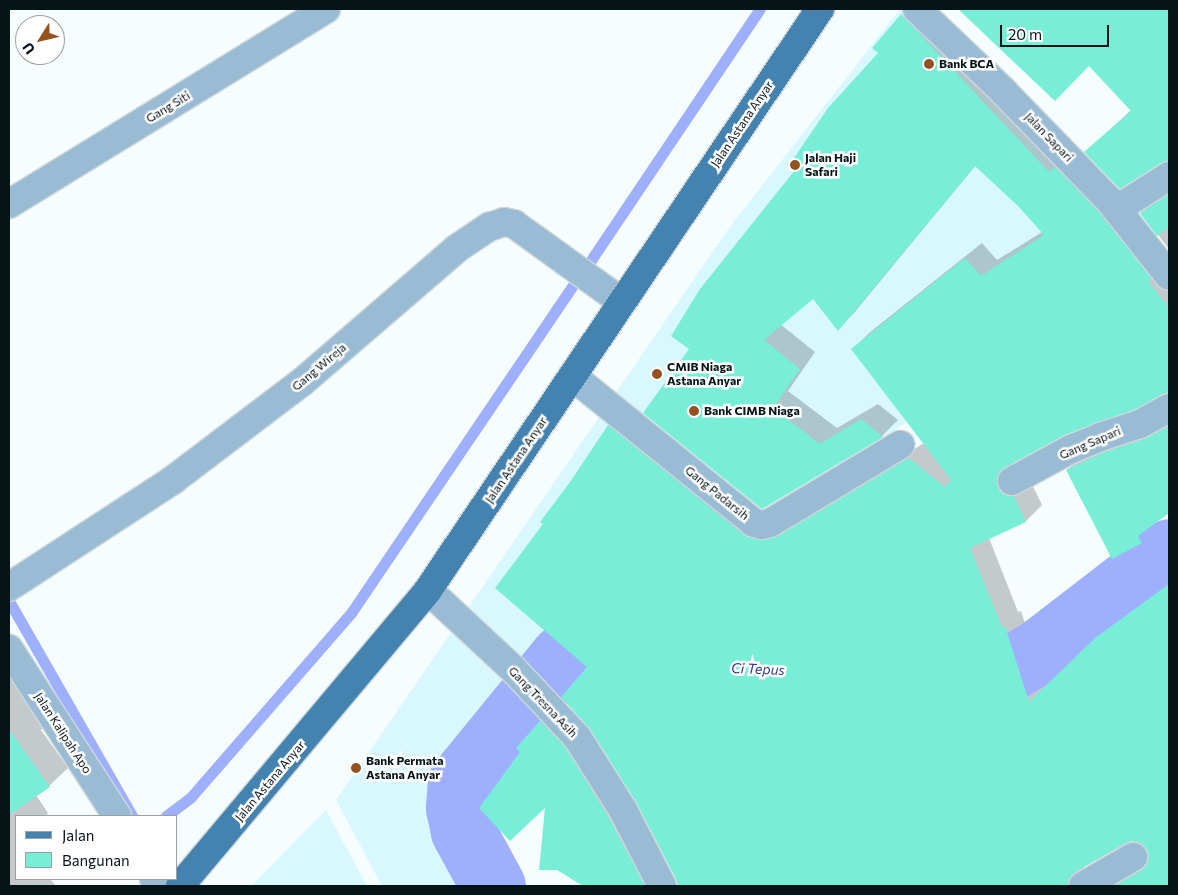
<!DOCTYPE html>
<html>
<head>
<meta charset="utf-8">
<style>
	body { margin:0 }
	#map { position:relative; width:1178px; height:895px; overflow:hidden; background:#f5fdff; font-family:Commissioner,sans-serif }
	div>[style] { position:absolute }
	.built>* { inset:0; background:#d8f8fe }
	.shadow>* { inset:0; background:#0003 }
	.stream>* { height:11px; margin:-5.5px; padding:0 5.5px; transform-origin:5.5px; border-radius:5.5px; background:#9eb0fd }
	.river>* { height:65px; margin:-32.5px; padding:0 32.5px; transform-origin:32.5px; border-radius:32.5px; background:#9eb0fd }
	.building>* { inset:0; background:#78eed7 }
	.roads { filter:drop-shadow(1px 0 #ced8da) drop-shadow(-1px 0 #ced8da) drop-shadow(0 1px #ced8da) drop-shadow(0 -1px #ced8da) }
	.minor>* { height:28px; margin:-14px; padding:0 14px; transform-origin:14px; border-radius:14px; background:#9abbd4 }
	.major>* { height:28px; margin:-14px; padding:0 14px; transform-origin:14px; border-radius:14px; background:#4483b0 }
	.dots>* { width:14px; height:14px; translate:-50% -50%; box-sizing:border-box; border:2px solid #fff; border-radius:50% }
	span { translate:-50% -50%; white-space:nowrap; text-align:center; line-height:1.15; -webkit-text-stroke:5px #fff; paint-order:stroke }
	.poi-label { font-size:12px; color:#041417; font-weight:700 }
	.left { translate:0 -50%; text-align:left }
	.street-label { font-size:12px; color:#041417 }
	.water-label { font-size:14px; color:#2f368e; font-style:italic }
	.frame { position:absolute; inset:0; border:10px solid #041417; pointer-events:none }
	.legend { position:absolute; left:15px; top:815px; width:162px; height:65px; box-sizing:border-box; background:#fff; border:1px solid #9ba1a2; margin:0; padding:6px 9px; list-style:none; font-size:15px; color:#041417 }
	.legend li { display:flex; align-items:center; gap:10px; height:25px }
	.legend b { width:25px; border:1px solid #9ba1a2 }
	.north { position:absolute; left:15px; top:15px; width:50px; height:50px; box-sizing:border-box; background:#fff; border:1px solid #9ba1a2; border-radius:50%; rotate:234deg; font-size:14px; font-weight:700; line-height:20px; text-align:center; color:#041417 }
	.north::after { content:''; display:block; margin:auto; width:18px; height:22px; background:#955221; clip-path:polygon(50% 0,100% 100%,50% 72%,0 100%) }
	.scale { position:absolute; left:1000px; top:25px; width:109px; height:22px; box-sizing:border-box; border:2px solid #041417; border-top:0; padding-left:6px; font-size:15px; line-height:18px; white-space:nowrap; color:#041417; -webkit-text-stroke:4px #fff; paint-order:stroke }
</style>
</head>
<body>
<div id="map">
	<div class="built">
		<i style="clip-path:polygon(900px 9px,1158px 269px,901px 426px,760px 519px,832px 642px,624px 555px,449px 787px,501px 886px,382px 886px,336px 800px,729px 228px)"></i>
		<i style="clip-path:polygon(326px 810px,367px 886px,251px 886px)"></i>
	</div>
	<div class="shadow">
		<i style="clip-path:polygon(evenodd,909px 9px,1169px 265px,1169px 391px,1064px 433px,1012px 463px,1014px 472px,1030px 480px,1042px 505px,1026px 521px,989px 538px,1018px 612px,1021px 611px,1046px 687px,1113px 622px,1169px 580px,1169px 886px,585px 886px,557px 869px,546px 805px,518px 748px,557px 705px,670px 883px,679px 886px,589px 667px,545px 524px,609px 426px,625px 410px,761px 519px,796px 521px,924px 443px,853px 349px,869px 333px,982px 243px,997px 260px,1042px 232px,1020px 206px,976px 165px,854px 313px,838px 329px,813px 297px,780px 324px,815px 352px,788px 391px,837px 428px,878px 404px,898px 420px,882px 436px,762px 507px,691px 349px,801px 165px,909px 9px,1132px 840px,1141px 842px,1148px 849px,1149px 860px,1108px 884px,1086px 878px,1084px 867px,1132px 840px)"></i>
		<i style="clip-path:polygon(960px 9px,1169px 9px,1169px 159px,1086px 152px,1131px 110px,1089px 65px,1055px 99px)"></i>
		<i style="clip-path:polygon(1169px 190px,1169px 249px,1141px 213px,1157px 197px)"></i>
		<i style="clip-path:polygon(1169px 419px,1169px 513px,1156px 522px,1157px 526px,1141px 542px,1067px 470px,1084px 454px)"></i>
		<i style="clip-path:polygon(9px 670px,43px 727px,41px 730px,68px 768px,49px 786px,36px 795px,48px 813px,46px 816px,16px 816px,16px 879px,50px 879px,56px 886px,9px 886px)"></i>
	</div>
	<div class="stream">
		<i style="left:583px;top:272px;width:317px;rotate:-56.1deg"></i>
		<i style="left:9px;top:601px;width:248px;rotate:60.2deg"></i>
		<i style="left:166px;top:816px;width:31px;rotate:-37deg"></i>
		<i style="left:191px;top:797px;width:244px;rotate:-49deg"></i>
		<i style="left:351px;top:613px;width:408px;rotate:-55.9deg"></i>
	</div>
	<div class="river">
		<i style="left:930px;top:675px;width:43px;rotate:1.3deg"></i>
		<i style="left:973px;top:676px;width:38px;rotate:-12deg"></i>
		<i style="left:1010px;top:668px;width:32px;rotate:-30deg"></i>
		<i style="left:1038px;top:652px;width:165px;rotate:-37.6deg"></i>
		<i style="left:493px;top:886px;width:63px;rotate:-118.6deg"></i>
		<i style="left:463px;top:831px;width:24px;rotate:-102deg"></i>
		<i style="left:458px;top:808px;width:26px;rotate:-86deg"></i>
		<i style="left:460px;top:782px;width:160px;rotate:-50.8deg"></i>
		<i style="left:561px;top:658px;width:57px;rotate:-42.9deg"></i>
		<i style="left:603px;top:619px;width:27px;rotate:-36deg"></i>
		<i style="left:625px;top:603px;width:14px;rotate:8deg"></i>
	</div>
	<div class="building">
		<i style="clip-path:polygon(958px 9px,1169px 9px,1169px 161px,1161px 163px,1120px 189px,1084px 152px,1131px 111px,1089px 66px,1055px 101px)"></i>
		<i style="clip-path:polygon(901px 14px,1049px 172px,1055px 167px,1098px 211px,1152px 279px,1148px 281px,1169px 308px,1169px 392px,1134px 410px,1065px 435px,1004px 468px,999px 472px,996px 480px,998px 488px,1004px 495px,1014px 496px,1026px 522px,970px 548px,1002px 627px,1005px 626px,1029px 702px,1095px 638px,1169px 584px,1169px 886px,1114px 886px,1141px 871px,1147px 864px,1149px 856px,1147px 850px,1141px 844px,1133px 841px,1125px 843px,1075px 872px,1069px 879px,1067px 886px,678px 886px,676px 879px,636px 802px,590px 729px,561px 697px,587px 667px,495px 588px,543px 524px,540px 522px,570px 482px,608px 425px,744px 535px,758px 540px,778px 536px,909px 458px,945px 487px,951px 480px,851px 349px,965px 258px,981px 276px,1044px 235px,1019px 207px,975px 166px,838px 331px,813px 299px,764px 340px,800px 369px,773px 408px,820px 444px,861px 419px,883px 437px,762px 509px,643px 413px,689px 349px,671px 336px,700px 289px,799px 165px,792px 161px,828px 108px,878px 53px,872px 48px)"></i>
		<i style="clip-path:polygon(1169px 194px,1169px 227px,1157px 236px,1140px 213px)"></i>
		<i style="clip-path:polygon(1169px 426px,1169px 513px,1138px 536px,1142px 543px,1112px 559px,1066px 470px,1105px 452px,1145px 439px)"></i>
		<i style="clip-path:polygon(540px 721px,565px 747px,609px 818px,645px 886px,583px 886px,557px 870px,539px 870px,545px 808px,510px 841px,479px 808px,520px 752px,516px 748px)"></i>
		<i style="clip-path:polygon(9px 729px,50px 787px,9px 815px)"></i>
	</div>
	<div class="roads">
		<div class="minor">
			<i style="left:917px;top:9px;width:119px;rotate:43.6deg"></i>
			<i style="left:1003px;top:91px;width:153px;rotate:45.8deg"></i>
			<i style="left:1110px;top:201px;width:95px;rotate:51.8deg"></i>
			<i style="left:9px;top:204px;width:372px;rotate:-31.6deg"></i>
			<i style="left:1117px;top:209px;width:62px;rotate:-32.4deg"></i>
			<i style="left:572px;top:376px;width:234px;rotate:38.9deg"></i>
			<i style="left:754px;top:523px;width:8px;rotate:14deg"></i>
			<i style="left:762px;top:525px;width:8px;rotate:-14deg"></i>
			<i style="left:770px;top:523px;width:152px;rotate:-31deg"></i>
			<i style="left:1012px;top:481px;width:67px;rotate:-28.5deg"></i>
			<i style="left:1071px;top:449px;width:31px;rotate:-22deg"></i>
			<i style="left:1100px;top:437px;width:42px;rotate:-18deg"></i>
			<i style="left:1140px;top:424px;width:33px;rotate:-29deg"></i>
			<i style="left:9px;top:587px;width:196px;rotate:-33.1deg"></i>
			<i style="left:173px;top:480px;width:161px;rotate:-37.2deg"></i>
			<i style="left:301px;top:383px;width:205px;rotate:-40.8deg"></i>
			<i style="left:456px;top:249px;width:40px;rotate:-34deg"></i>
			<i style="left:489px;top:227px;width:16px;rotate:-18deg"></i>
			<i style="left:504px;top:222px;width:10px;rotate:11deg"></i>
			<i style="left:514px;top:224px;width:133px;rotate:35.8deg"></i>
			<i style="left:428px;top:590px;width:117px;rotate:42.9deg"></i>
			<i style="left:514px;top:670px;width:92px;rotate:46.8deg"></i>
			<i style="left:577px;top:737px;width:86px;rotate:57.8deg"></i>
			<i style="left:623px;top:810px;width:85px;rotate:62.8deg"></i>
			<i style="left:9px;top:649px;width:199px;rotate:57.1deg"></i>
			<i style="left:154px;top:879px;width:9px;rotate:54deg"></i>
			<i style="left:1083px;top:886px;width:58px;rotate:-30.1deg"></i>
		</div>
		<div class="major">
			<i style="left:180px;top:886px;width:386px;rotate:-50deg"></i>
			<i style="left:428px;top:590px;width:701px;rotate:-55.99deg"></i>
		</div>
	</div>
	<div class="dots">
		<i style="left:929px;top:64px;background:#955221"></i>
		<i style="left:795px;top:165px;background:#955221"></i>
		<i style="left:657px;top:374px;background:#955221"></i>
		<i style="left:694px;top:411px;background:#955221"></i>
		<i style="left:356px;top:768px;background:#955221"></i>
	</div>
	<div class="poi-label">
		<span class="left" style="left:939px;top:64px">Bank BCA</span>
		<span class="left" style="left:805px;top:165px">Jalan Haji<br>Safari</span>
		<span class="left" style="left:667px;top:374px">CMIB Niaga<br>Astana Anyar</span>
		<span class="left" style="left:704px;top:411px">Bank CIMB Niaga</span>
		<span class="left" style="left:366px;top:768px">Bank Permata<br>Astana Anyar</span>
	</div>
	<div class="street-label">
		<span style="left:168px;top:107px;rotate:-31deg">Gang Siti</span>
		<span style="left:742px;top:124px;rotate:-56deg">Jalan Astana Anyar</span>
		<span style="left:1049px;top:137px;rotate:46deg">Jalan Sapari</span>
		<span style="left:319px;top:367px;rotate:-40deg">Gang Wireja</span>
		<span style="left:1090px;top:443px;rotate:-23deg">Gang Sapari</span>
		<span style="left:516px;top:460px;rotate:-56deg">Jalan Astana Anyar</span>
		<span style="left:717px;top:493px;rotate:39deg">Gang Padarsih</span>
		<span style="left:543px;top:702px;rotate:46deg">Gang Tresna Asih</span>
		<span style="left:63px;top:733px;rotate:57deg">Jalan Kalipah Apo</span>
		<span style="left:270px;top:781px;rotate:-50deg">Jalan Astana Anyar</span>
	</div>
	<div class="water-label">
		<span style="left:758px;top:669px;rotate:2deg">Ci Tepus</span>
	</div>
	<div class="frame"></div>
	<ul class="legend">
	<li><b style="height:6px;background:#4483b0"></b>Jalan</li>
	<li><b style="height:14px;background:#78eed7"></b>Bangunan</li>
	</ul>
	<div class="north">U</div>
	<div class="scale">20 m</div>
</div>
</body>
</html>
